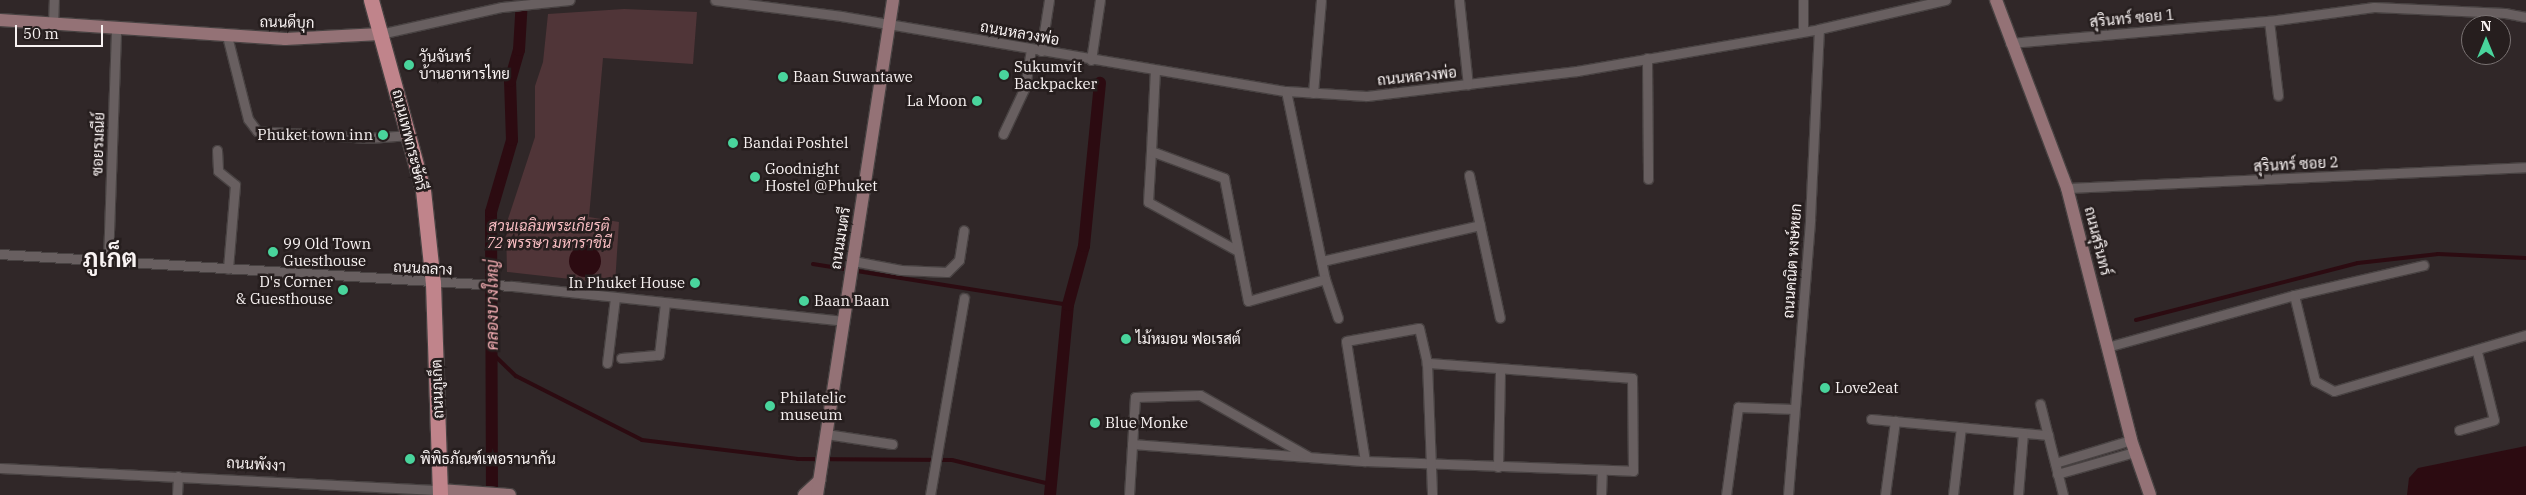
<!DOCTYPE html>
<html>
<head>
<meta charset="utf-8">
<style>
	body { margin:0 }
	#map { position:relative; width:2526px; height:495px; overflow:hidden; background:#302728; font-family:"IBM Plex Serif",Sarabun,serif }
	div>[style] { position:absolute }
	.green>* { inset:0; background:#503538 }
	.water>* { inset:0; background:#2c0b11 }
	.round { border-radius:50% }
	.stream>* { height:4px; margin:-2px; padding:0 2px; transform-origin:2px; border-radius:2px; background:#2c0b11 }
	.canal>* { height:12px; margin:-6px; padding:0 6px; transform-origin:6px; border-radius:6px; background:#2c0b11 }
	.roads { filter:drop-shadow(1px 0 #484242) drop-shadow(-1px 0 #484242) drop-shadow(0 1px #484242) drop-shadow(0 -1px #484242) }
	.street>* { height:9px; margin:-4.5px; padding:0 4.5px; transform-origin:4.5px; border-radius:4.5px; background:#685f60 }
	.secondary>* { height:12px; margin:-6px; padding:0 6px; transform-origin:6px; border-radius:6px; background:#947276 }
	.primary>* { height:15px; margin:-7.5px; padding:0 7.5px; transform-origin:7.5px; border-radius:7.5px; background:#c0848b }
	.dots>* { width:14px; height:14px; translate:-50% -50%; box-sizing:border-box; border:2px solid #261e1e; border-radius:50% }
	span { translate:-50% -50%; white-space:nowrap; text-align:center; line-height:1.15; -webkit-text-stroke:5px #261e1e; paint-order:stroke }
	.street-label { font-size:15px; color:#f8f2f2 }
	.poi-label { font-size:15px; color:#f8f2f2 }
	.left { translate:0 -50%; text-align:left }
	.right { translate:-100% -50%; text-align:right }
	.park-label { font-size:15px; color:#f8bdc2; font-style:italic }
	.water-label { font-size:16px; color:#fab2b8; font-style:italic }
	.town-label { font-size:25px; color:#f8f2f2; font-weight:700 }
	.north { position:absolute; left:2461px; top:15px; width:50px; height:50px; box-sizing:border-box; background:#261e1e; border:1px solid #7a7373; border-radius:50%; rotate:0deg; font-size:14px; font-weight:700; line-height:20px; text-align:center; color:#f8f2f2 }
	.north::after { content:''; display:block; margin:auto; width:18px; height:22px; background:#49d49c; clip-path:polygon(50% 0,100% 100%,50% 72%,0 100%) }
	.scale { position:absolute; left:15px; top:25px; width:88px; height:22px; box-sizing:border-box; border:2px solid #f8f2f2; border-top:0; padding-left:6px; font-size:15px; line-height:18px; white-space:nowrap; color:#f8f2f2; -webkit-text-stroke:4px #261e1e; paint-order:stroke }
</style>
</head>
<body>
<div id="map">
	<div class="green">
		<i style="clip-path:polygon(624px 9px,697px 12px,693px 64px,603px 58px,589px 217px,619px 222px,615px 284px,507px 272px,506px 225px,535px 137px,535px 86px,543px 62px,548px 14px)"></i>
	</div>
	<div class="water">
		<i class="round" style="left:569px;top:245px;width:32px;height:32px"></i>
		<i style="clip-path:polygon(2526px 446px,2526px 495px,2407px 495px,2409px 478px,2418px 468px)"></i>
	</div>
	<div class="stream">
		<i style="left:813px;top:264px;width:258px;rotate:9.1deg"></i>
		<i style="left:2136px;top:320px;width:229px;rotate:-14.4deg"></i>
		<i style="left:2358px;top:263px;width:81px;rotate:-6.4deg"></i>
		<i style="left:2438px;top:254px;width:88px;rotate:2.6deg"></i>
		<i style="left:493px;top:354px;width:32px;rotate:44deg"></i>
		<i style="left:516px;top:376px;width:141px;rotate:26.9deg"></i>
		<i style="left:642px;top:440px;width:157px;rotate:6.9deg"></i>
		<i style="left:798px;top:459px;width:154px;rotate:0.4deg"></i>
		<i style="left:952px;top:460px;width:105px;rotate:13.8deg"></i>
	</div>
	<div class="canal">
		<i style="left:492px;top:495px;width:283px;rotate:-90.2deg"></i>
		<i style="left:491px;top:212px;width:75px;rotate:-73.7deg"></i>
		<i style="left:512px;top:140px;width:59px;rotate:-91.9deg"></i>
		<i style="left:510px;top:81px;width:32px;rotate:-74deg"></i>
		<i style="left:519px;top:50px;width:50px;rotate:-86.6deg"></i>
		<i style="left:1050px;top:495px;width:191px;rotate:-84.6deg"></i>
		<i style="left:1068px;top:305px;width:61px;rotate:-74.8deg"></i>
		<i style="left:1084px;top:246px;width:164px;rotate:-84.4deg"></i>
	</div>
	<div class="roads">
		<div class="street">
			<i style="left:715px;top:0;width:127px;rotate:7.2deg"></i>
			<i style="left:841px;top:16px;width:451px;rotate:9.6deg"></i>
			<i style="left:1286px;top:91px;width:81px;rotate:3.5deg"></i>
			<i style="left:1367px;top:96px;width:211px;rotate:-6.8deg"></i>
			<i style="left:1577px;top:71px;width:246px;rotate:-9.8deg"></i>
			<i style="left:1819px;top:29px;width:130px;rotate:-12.9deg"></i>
			<i style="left:1459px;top:0;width:85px;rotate:84deg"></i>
			<i style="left:1803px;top:0;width:31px;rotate:90deg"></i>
			<i style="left:2269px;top:21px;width:75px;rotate:83.1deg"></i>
			<i style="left:53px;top:25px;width:25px;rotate:-88deg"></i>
			<i style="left:380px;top:34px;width:125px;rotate:-12.5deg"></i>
			<i style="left:502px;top:7px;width:68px;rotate:-5.9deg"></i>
			<i style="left:227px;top:36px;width:86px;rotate:75.8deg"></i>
			<i style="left:248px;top:119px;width:15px;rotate:53deg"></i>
			<i style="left:257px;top:131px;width:112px;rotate:3.6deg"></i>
			<i style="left:369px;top:138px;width:41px;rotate:-4.2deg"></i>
			<i style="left:2010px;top:43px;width:260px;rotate:-4.9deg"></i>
			<i style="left:2269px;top:21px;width:106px;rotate:-7.6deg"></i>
			<i style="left:2374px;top:7px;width:131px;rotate:2.6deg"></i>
			<i style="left:2505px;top:13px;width:21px;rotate:11deg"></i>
			<i style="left:1041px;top:51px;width:52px;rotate:-81.1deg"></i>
			<i style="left:1647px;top:58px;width:121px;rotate:89.5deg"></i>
			<i style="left:1091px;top:60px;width:61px;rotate:-81.5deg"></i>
			<i style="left:1286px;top:91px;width:192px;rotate:78.3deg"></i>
			<i style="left:1325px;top:279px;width:41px;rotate:71.6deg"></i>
			<i style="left:1313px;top:93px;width:93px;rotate:-85.1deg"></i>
			<i style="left:1003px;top:134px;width:52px;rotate:-64.9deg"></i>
			<i style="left:1025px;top:87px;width:38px;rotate:-81deg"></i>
			<i style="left:217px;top:150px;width:21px;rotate:87deg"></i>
			<i style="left:218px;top:171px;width:22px;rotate:39deg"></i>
			<i style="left:235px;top:185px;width:84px;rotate:94.8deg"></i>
			<i style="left:1151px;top:151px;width:81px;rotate:-87.2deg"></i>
			<i style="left:1469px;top:175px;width:146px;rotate:77.8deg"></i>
			<i style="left:2067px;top:188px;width:459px;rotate:-2.6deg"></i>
			<i style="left:1238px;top:251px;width:102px;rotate:-151.4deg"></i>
			<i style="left:1148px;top:202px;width:51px;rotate:-86.6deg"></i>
			<i style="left:1151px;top:151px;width:78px;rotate:20.3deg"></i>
			<i style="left:1224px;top:178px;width:125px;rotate:79deg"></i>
			<i style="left:1248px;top:301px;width:80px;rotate:-15.9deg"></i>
			<i style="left:0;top:254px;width:513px;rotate:3.58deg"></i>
			<i style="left:512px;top:286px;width:334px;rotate:6deg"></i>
			<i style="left:108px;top:261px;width:233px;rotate:-88deg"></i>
			<i style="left:853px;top:261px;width:49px;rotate:10.6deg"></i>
			<i style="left:901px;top:270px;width:46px;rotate:2.5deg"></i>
			<i style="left:947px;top:272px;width:17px;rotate:-45deg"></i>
			<i style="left:959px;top:260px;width:30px;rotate:-81deg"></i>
			<i style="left:1322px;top:261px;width:162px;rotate:-12.8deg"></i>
			<i style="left:2294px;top:295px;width:133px;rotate:-13deg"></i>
			<i style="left:2107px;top:347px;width:194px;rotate:-15.5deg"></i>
			<i style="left:2294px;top:295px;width:89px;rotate:76.3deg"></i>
			<i style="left:2315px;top:381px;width:21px;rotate:28deg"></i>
			<i style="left:2334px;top:391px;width:200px;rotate:-16.3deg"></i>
			<i style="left:621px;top:358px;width:38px;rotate:-5deg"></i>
			<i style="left:659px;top:355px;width:52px;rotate:-83.4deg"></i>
			<i style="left:607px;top:363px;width:65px;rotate:-83deg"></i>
			<i style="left:2040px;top:404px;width:94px;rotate:75.8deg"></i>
			<i style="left:1871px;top:419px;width:178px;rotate:5.2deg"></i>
			<i style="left:2459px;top:430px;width:36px;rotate:-16deg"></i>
			<i style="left:2494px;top:420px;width:70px;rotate:-104deg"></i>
			<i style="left:826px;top:434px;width:67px;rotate:8.6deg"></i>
			<i style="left:1132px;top:444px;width:234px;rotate:4.2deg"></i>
			<i style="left:1365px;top:461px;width:268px;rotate:2.1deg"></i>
			<i style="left:1633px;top:471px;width:93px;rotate:-90.6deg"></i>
			<i style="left:1632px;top:378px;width:206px;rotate:-175.8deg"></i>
			<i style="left:1365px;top:461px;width:121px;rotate:-99deg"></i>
			<i style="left:1346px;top:341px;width:74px;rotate:-10.1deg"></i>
			<i style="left:1419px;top:328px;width:36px;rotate:77deg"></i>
			<i style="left:1427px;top:363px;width:132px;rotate:87.8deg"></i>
			<i style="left:2055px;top:463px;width:79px;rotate:-16.8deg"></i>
			<i style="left:1498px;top:467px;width:98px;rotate:-88.8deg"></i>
			<i style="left:0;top:468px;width:441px;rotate:2.9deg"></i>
			<i style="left:2057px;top:474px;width:80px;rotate:-15.9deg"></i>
			<i style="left:177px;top:495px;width:19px;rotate:-87deg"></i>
			<i style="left:930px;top:495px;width:200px;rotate:-80.2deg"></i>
			<i style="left:1129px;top:495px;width:98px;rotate:-86.5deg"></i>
			<i style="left:1135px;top:397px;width:65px;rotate:-1.8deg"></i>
			<i style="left:1200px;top:395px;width:124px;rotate:29.5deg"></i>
			<i style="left:1601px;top:495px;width:25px;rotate:-88deg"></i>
			<i style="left:1726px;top:495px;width:89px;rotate:-82.2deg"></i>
			<i style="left:1738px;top:407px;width:56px;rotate:2deg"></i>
			<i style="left:1788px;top:495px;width:277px;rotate:-85.4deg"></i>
			<i style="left:1810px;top:219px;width:190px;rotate:-87.3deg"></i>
			<i style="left:1885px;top:495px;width:75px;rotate:-82.3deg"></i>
			<i style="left:1953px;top:495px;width:68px;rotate:-83.3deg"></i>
			<i style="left:2018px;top:495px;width:62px;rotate:-85.4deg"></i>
		</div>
		<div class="secondary">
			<i style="left:1996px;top:0;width:201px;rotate:69.3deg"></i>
			<i style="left:2067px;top:188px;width:260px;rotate:75.7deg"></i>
			<i style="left:2131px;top:440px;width:58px;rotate:70.9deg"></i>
			<i style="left:0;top:20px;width:286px;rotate:3.8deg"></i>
			<i style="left:285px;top:39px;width:95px;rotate:-3deg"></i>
			<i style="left:440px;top:490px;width:70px;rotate:4.1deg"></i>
			<i style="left:804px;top:495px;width:21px;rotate:-43deg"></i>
			<i style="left:817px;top:495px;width:501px;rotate:-81.27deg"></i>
		</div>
		<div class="primary">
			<i style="left:371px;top:0;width:197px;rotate:74.7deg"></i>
			<i style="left:423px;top:190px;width:94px;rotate:83.9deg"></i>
			<i style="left:433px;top:283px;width:212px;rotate:88.1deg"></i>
		</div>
	</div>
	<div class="dots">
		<i style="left:409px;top:65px;background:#49d49c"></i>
		<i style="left:1004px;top:75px;background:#49d49c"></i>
		<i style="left:783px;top:77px;background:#49d49c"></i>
		<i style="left:977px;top:101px;background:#49d49c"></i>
		<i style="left:383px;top:135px;background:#49d49c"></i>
		<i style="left:733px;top:143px;background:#49d49c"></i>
		<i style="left:755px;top:177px;background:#49d49c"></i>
		<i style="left:273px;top:252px;background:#49d49c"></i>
		<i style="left:695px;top:283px;background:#49d49c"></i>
		<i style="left:343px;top:290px;background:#49d49c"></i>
		<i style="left:804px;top:301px;background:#49d49c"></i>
		<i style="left:1126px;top:339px;background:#49d49c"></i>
		<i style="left:1825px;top:388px;background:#49d49c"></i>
		<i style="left:770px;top:406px;background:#49d49c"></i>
		<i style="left:1095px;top:423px;background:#49d49c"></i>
		<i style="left:410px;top:459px;background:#49d49c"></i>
	</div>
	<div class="street-label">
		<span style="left:2132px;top:18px;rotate:-5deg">สุรินทร์ ซอย 1</span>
		<span style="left:287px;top:22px;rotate:1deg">ถนนดีบุก</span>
		<span style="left:1020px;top:33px;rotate:10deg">ถนนหลวงพ่อ</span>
		<span style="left:1417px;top:76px;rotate:-6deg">ถนนหลวงพ่อ</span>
		<span style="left:410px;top:140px;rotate:76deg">ถนนเทพกระษัตรี</span>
		<span style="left:98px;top:144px;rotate:-88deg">ซอยรมณีย์</span>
		<span style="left:2296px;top:164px;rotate:-3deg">สุรินทร์ ซอย 2</span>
		<span style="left:840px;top:238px;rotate:-81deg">ถนนมนตรี</span>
		<span style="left:2098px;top:241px;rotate:76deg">ถนนสุรินทร์</span>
		<span style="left:1792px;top:261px;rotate:-86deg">ถนนคณิต หงษ์หยก</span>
		<span style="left:423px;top:268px;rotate:3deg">ถนนถลาง</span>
		<span style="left:437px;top:389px;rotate:-92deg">ถนนภูเก็ต</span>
		<span style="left:256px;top:464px;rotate:3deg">ถนนพังงา</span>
	</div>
	<div class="poi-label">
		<span class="left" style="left:419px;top:65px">วันจันทร์<br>บ้านอาหารไทย</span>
		<span class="left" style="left:1014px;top:75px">Sukumvit<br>Backpacker</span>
		<span class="left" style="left:793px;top:77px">Baan Suwantawe</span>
		<span class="right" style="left:967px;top:101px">La Moon</span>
		<span class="right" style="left:373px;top:135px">Phuket town inn</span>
		<span class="left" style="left:743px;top:143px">Bandai Poshtel</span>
		<span class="left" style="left:765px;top:177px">Goodnight<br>Hostel @Phuket</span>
		<span class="left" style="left:283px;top:252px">99 Old Town<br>Guesthouse</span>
		<span class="right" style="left:333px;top:290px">D's Corner<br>&amp; Guesthouse</span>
		<span class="right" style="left:685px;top:283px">In Phuket House</span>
		<span class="left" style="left:814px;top:301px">Baan Baan</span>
		<span class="left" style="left:1136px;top:339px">ไม้หมอน ฟอเรสต์</span>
		<span class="left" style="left:1835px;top:388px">Love2eat</span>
		<span class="left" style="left:780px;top:406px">Philatelic<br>museum</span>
		<span class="left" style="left:1105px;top:423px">Blue Monke</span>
		<span class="left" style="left:420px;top:459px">พิพิธภัณฑ์เพอรานากัน</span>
	</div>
	<div class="park-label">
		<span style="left:549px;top:234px">สวนเฉลิมพระเกียรติ<br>72 พรรษา มหาราชินี</span>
	</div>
	<div class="water-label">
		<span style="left:492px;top:305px;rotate:-90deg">คลองบางใหญ่</span>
	</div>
	<div class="town-label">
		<span style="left:110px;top:258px">ภูเก็ต</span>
	</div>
	<div class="north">N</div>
	<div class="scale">50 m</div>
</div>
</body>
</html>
